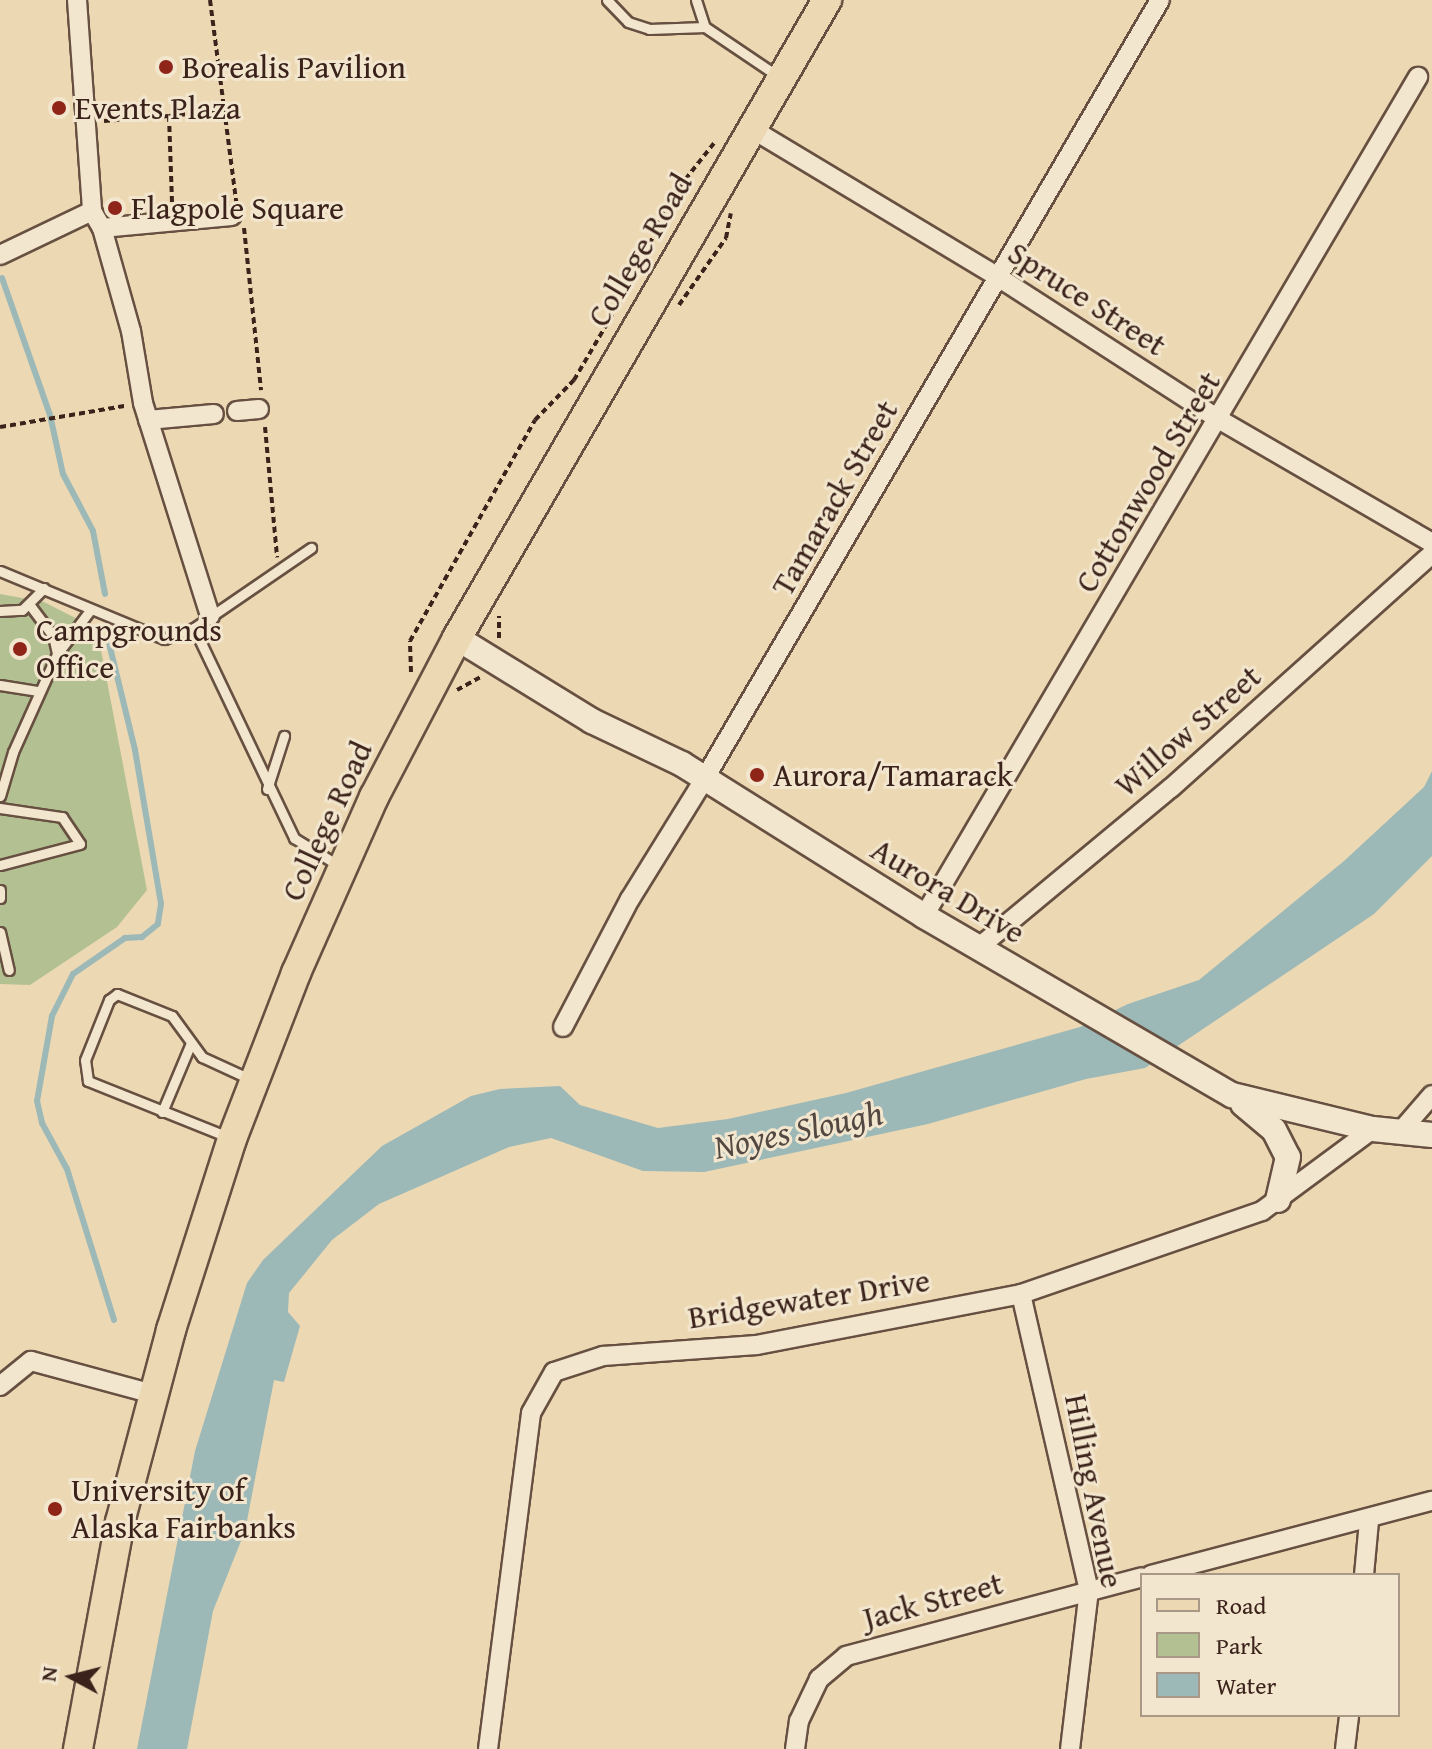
<!DOCTYPE html>
<html>
<head>
<meta charset="utf-8">
<style>
	body { margin:0 }
	#map { position:relative; width:1432px; height:1749px; overflow:hidden; background:#ecd9b4; font-family:"Gentium Book Plus",serif }
	div>[style] { position:absolute }
	.green>* { inset:0; background:#b3c091 }
	.water>* { inset:0; background:#9cb8b7 }
	.stream>* { height:6px; margin:-3px; padding:0 3px; transform-origin:3px; border-radius:3px; background:#9cb8b7 }
	.path>* { height:4px; margin-top:-2px; transform-origin:0; background:repeating-linear-gradient(90deg,#3b231b 0 6px,transparent 0 10px) }
	.roads { filter:drop-shadow(2px 0 #675041) drop-shadow(-2px 0 #675041) drop-shadow(0 2px #675041) drop-shadow(0 -2px #675041) }
	.lane>* { height:9px; margin:-4.5px; padding:0 4.5px; transform-origin:4.5px; border-radius:4.5px; background:#f3e6ce }
	.street>* { height:18px; margin:-9px; padding:0 9px; transform-origin:9px; border-radius:9px; background:#f3e6ce }
	.secondary>* { height:24px; margin:-12px; padding:0 12px; transform-origin:12px; border-radius:12px; background:#f3e6ce }
	.primary>* { height:28px; margin:-14px; padding:0 14px; transform-origin:14px; border-radius:14px; background:#ecd9b4 }
	.dots>* { width:22px; height:22px; translate:-50% -50%; box-sizing:border-box; border:4px solid #f3e6ce; border-radius:50% }
	span { translate:-50% -50%; white-space:nowrap; text-align:center; line-height:1.15; -webkit-text-stroke:6px #f3e6ce; paint-order:stroke }
	.poi-label { font-size:32px; color:#3b231b }
	.left { translate:0 -50%; text-align:left }
	.street-label { font-size:32px; color:#3b231b }
	.water-label { font-size:34px; color:#534842; font-style:italic }
	.legend { position:absolute; left:1140px; top:1573px; width:260px; height:144px; box-sizing:border-box; background:#f3e6ce; border:2px solid #a99886; margin:0; padding:10px 14px; list-style:none; font-size:24px; color:#3b231b }
	.legend li { display:flex; align-items:center; gap:16px; height:40px }
	.legend b { width:40px; border:2px solid #a99886 }
	.north { position:absolute; left:32px; top:1637px; width:80px; height:80px; -webkit-text-stroke:6px #f3e6ce; paint-order:stroke; rotate:277deg; font-size:22px; font-weight:700; line-height:32px; text-align:center; color:#3b231b }
	.north::after { content:''; display:block; margin:auto; width:28px; height:36px; background:#3b231b; clip-path:polygon(50% 0,100% 100%,50% 72%,0 100%) }
</style>
</head>
<body>
<div id="map">
	<div class="green">
		<i style="clip-path:polygon(0 594px,44px 602px,97px 629px,147px 890px,117px 927px,30px 985px,0 984px)"></i>
	</div>
	<div class="water">
		<i style="clip-path:polygon(1432px 771px,1432px 856px,1374px 914px,1145px 1068px,1086px 1079px,928px 1124px,704px 1172px,643px 1171px,551px 1138px,509px 1147px,379px 1204px,332px 1240px,289px 1293px,288px 1312px,300px 1326px,284px 1382px,274px 1380px,245px 1531px,213px 1611px,187px 1749px,137px 1749px,195px 1451px,247px 1283px,263px 1260px,382px 1146px,471px 1096px,500px 1089px,560px 1086px,580px 1105px,658px 1128px,728px 1119px,846px 1093px,1080px 1027px,1128px 1004px,1199px 980px,1344px 861px,1424px 787px)"></i>
	</div>
	<div class="stream">
		<i style="left:2px;top:278px;width:145px;rotate:70.7deg"></i>
		<i style="left:50px;top:415px;width:60px;rotate:77.6deg"></i>
		<i style="left:63px;top:474px;width:64px;rotate:62.2deg"></i>
		<i style="left:93px;top:531px;width:64px;rotate:79.2deg"></i>
		<i style="left:108px;top:639px;width:114px;rotate:76.3deg"></i>
		<i style="left:135px;top:750px;width:156px;rotate:80.4deg"></i>
		<i style="left:161px;top:904px;width:20px;rotate:99deg"></i>
		<i style="left:158px;top:924px;width:21px;rotate:141deg"></i>
		<i style="left:142px;top:937px;width:17px;rotate:177deg"></i>
		<i style="left:125px;top:938px;width:63px;rotate:145.3deg"></i>
		<i style="left:73px;top:974px;width:47px;rotate:116.6deg"></i>
		<i style="left:52px;top:1016px;width:86px;rotate:100deg"></i>
		<i style="left:37px;top:1101px;width:23px;rotate:77deg"></i>
		<i style="left:42px;top:1123px;width:52px;rotate:61.5deg"></i>
		<i style="left:67px;top:1169px;width:158px;rotate:72.7deg"></i>
	</div>
	<div class="path">
		<i style="left:210px;top:0;width:203px;rotate:82.6deg"></i>
		<i style="left:169px;top:116px;width:48px;rotate:-5.9deg"></i>
		<i style="left:104px;top:121px;width:65px;rotate:-4.4deg"></i>
		<i style="left:169px;top:116px;width:86px;rotate:88deg"></i>
		<i style="left:244px;top:228px;width:163px;rotate:84deg"></i>
		<i style="left:679px;top:305px;width:82px;rotate:-55deg"></i>
		<i style="left:726px;top:238px;width:25px;rotate:-79deg"></i>
		<i style="left:0;top:427px;width:126px;rotate:-9.6deg"></i>
		<i style="left:265px;top:427px;width:131px;rotate:84.7deg"></i>
		<i style="left:499px;top:638px;width:22px;rotate:-90deg"></i>
		<i style="left:411px;top:672px;width:31px;rotate:-92deg"></i>
		<i style="left:410px;top:641px;width:254px;rotate:-60.5deg"></i>
		<i style="left:535px;top:420px;width:56px;rotate:-45.7deg"></i>
		<i style="left:574px;top:380px;width:146px;rotate:-59.6deg"></i>
		<i style="left:648px;top:254px;width:30px;rotate:-76deg"></i>
		<i style="left:655px;top:225px;width:35px;rotate:-59deg"></i>
		<i style="left:673px;top:195px;width:66px;rotate:-51.7deg"></i>
		<i style="left:457px;top:690px;width:29px;rotate:-29deg"></i>
	</div>
	<div class="roads">
		<div class="lane">
			<i style="left:607px;top:0;width:30px;rotate:46deg"></i>
			<i style="left:628px;top:22px;width:22px;rotate:18deg"></i>
			<i style="left:649px;top:29px;width:56px;rotate:-2deg"></i>
			<i style="left:696px;top:0;width:28px;rotate:72deg"></i>
			<i style="left:705px;top:27px;width:89px;rotate:34deg"></i>
			<i style="left:0;top:571px;width:178px;rotate:22.5deg"></i>
			<i style="left:164px;top:639px;width:32px;rotate:-20deg"></i>
			<i style="left:194px;top:628px;width:142px;rotate:-34.4deg"></i>
			<i style="left:29px;top:604px;width:40px;rotate:53deg"></i>
			<i style="left:53px;top:636px;width:18px;rotate:77deg"></i>
			<i style="left:0;top:611px;width:22px;rotate:-3deg"></i>
			<i style="left:22px;top:610px;width:31px;rotate:-45deg"></i>
			<i style="left:194px;top:628px;width:233px;rotate:64.5deg"></i>
			<i style="left:294px;top:838px;width:55px;rotate:31.7deg"></i>
			<i style="left:0;top:685px;width:39px;rotate:9deg"></i>
			<i style="left:267px;top:789px;width:56px;rotate:-72.2deg"></i>
			<i style="left:0;top:796px;width:46px;rotate:-73.5deg"></i>
			<i style="left:13px;top:752px;width:107px;rotate:-65.8deg"></i>
			<i style="left:57px;top:654px;width:56px;rotate:-52.9deg"></i>
			<i style="left:0;top:808px;width:63px;rotate:8.3deg"></i>
			<i style="left:62px;top:817px;width:32px;rotate:56deg"></i>
			<i style="left:80px;top:844px;width:83px;rotate:165.3deg"></i>
			<i style="left:0;top:890px;width:8px;rotate:90deg"></i>
			<i style="left:0;top:932px;width:39px;rotate:77deg"></i>
			<i style="left:162px;top:1112px;width:75px;rotate:-67.2deg"></i>
			<i style="left:228px;top:1137px;width:151px;rotate:-158.2deg"></i>
			<i style="left:88px;top:1081px;width:21px;rotate:-98deg"></i>
			<i style="left:85px;top:1060px;width:65px;rotate:-68.2deg"></i>
			<i style="left:109px;top:1000px;width:10px;rotate:-37deg"></i>
			<i style="left:117px;top:994px;width:59px;rotate:21.8deg"></i>
			<i style="left:172px;top:1016px;width:51px;rotate:53.8deg"></i>
			<i style="left:202px;top:1057px;width:53px;rotate:24.6deg"></i>
		</div>
		<div class="street">
			<i style="left:77px;top:0;width:212px;rotate:85.9deg"></i>
			<i style="left:92px;top:211px;width:20px;rotate:60deg"></i>
			<i style="left:102px;top:228px;width:130px;rotate:-5.3deg"></i>
			<i style="left:752px;top:129px;width:287px;rotate:31deg"></i>
			<i style="left:998px;top:277px;width:264px;rotate:32.8deg"></i>
			<i style="left:1220px;top:420px;width:245px;rotate:30.1deg"></i>
			<i style="left:102px;top:228px;width:107px;rotate:74.3deg"></i>
			<i style="left:131px;top:331px;width:73px;rotate:80.5deg"></i>
			<i style="left:143px;top:403px;width:223px;rotate:72.5deg"></i>
			<i style="left:0;top:255px;width:102px;rotate:-25.6deg"></i>
			<i style="left:237px;top:411px;width:22px;rotate:-5deg"></i>
			<i style="left:148px;top:420px;width:66px;rotate:-5.2deg"></i>
			<i style="left:924px;top:916px;width:974px;rotate:-59.51deg"></i>
			<i style="left:978px;top:948px;width:251px;rotate:-39.7deg"></i>
			<i style="left:1171px;top:788px;width:351px;rotate:-41.9deg"></i>
			<i style="left:563px;top:1027px;width:144px;rotate:-62.4deg"></i>
			<i style="left:630px;top:899px;width:142px;rotate:-58.2deg"></i>
			<i style="left:705px;top:778px;width:901px;rotate:-59.68deg"></i>
			<i style="left:1400px;top:1132px;width:49px;rotate:-49.1deg"></i>
			<i style="left:1021px;top:1294px;width:304px;rotate:77.1deg"></i>
			<i style="left:1089px;top:1590px;width:160px;rotate:96.8deg"></i>
			<i style="left:0;top:1386px;width:40px;rotate:-39deg"></i>
			<i style="left:31px;top:1361px;width:126px;rotate:15.1deg"></i>
			<i style="left:1151px;top:1575px;width:291px;rotate:-14.8deg"></i>
			<i style="left:1364px;top:1575px;width:54px;rotate:-84.7deg"></i>
			<i style="left:488px;top:1749px;width:339px;rotate:-82.7deg"></i>
			<i style="left:531px;top:1413px;width:47px;rotate:-60.7deg"></i>
			<i style="left:554px;top:1372px;width:52px;rotate:-18.1deg"></i>
			<i style="left:603px;top:1356px;width:154px;rotate:-4.1deg"></i>
			<i style="left:757px;top:1345px;width:269px;rotate:-10.9deg"></i>
			<i style="left:1021px;top:1294px;width:255px;rotate:-19deg"></i>
			<i style="left:1262px;top:1211px;width:138px;rotate:-36.5deg"></i>
			<i style="left:795px;top:1749px;width:28px;rotate:-82deg"></i>
			<i style="left:799px;top:1721px;width:47px;rotate:-64.5deg"></i>
			<i style="left:819px;top:1679px;width:35px;rotate:-40deg"></i>
			<i style="left:846px;top:1656px;width:306px;rotate:-14.9deg"></i>
			<i style="left:1345px;top:1749px;width:34px;rotate:-83deg"></i>
		</div>
		<div class="secondary">
			<i style="left:457px;top:638px;width:158px;rotate:31.6deg"></i>
			<i style="left:592px;top:721px;width:100px;rotate:25.5deg"></i>
			<i style="left:682px;top:764px;width:286px;rotate:32.1deg"></i>
			<i style="left:924px;top:916px;width:356px;rotate:30.2deg"></i>
			<i style="left:1232px;top:1095px;width:145px;rotate:13.6deg"></i>
			<i style="left:1373px;top:1129px;width:59px;rotate:5.8deg"></i>
			<i style="left:1243px;top:1104px;width:40px;rotate:40deg"></i>
			<i style="left:1274px;top:1130px;width:30px;rotate:63deg"></i>
			<i style="left:1288px;top:1157px;width:44px;rotate:103.1deg"></i>
		</div>
		<div class="primary">
			<i style="left:78px;top:1749px;width:231px;rotate:-79.5deg"></i>
			<i style="left:120px;top:1522px;width:199px;rotate:-75.1deg"></i>
			<i style="left:171px;top:1330px;width:201px;rotate:-72.3deg"></i>
			<i style="left:232px;top:1139px;width:178px;rotate:-68.9deg"></i>
			<i style="left:296px;top:973px;width:193px;rotate:-66.1deg"></i>
			<i style="left:374px;top:797px;width:179px;rotate:-62.4deg"></i>
			<i style="left:457px;top:638px;width:738px;rotate:-59.89deg"></i>
		</div>
	</div>
	<div class="dots">
		<i style="left:166px;top:67px;background:#8f2418"></i>
		<i style="left:59px;top:108px;background:#8f2418"></i>
		<i style="left:115px;top:208px;background:#8f2418"></i>
		<i style="left:20px;top:649px;background:#8f2418"></i>
		<i style="left:757px;top:775px;background:#8f2418"></i>
		<i style="left:55px;top:1509px;background:#8f2418"></i>
	</div>
	<div class="poi-label">
		<span class="left" style="left:182px;top:67px">Borealis Pavilion</span>
		<span class="left" style="left:75px;top:108px">Events Plaza</span>
		<span class="left" style="left:131px;top:208px">Flagpole Square</span>
		<span class="left" style="left:36px;top:649px">Campgrounds<br>Office</span>
		<span class="left" style="left:773px;top:775px">Aurora/Tamarack</span>
		<span class="left" style="left:71px;top:1509px">University of<br>Alaska Fairbanks</span>
	</div>
	<div class="street-label">
		<span style="left:640px;top:250px;rotate:-59deg">College Road</span>
		<span style="left:1087px;top:299px;rotate:33deg">Spruce Street</span>
		<span style="left:1148px;top:482px;rotate:-59deg">Cottonwood Street</span>
		<span style="left:835px;top:498px;rotate:-60deg">Tamarack Street</span>
		<span style="left:1188px;top:731px;rotate:-41deg">Willow Street</span>
		<span style="left:327px;top:821px;rotate:-65deg">College Road</span>
		<span style="left:948px;top:891px;rotate:31deg">Aurora Drive</span>
		<span style="left:809px;top:1299px;rotate:-9deg">Bridgewater Drive</span>
		<span style="left:1094px;top:1491px;rotate:79deg">Hilling Avenue</span>
		<span style="left:933px;top:1601px;rotate:-15deg">Jack Street</span>
	</div>
	<div class="water-label">
		<span style="left:798px;top:1129px;rotate:-12deg">Noyes Slough</span>
	</div>
	<ul class="legend">
	<li><b style="height:10px;background:#ecd9b4"></b>Road</li>
	<li><b style="height:22px;background:#b3c091"></b>Park</li>
	<li><b style="height:22px;background:#9cb8b7"></b>Water</li>
	</ul>
	<div class="north">N</div>
</div>
</body>
</html>
